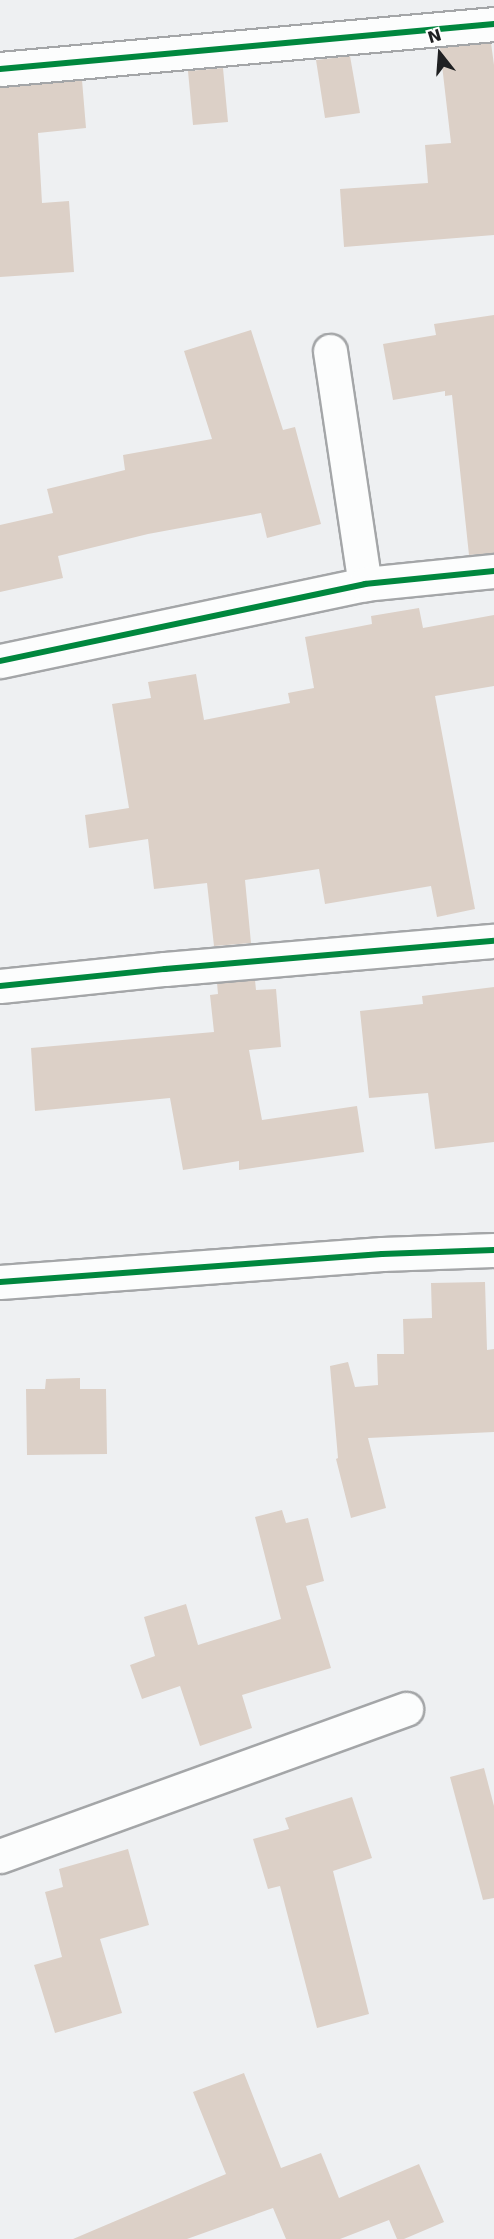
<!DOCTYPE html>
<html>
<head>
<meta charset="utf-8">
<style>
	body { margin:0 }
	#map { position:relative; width:494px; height:2239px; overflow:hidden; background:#eef0f2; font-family:"DejaVu Sans",sans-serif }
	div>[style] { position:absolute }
	.building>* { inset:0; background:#dcd0c7 }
	.roads { filter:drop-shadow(2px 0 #a4a6a8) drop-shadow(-2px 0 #a4a6a8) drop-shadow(0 2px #a4a6a8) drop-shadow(0 -2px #a4a6a8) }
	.street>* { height:33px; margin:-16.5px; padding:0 16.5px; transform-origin:16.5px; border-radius:16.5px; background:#fcfdfd }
	.cycleway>* { height:6px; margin:-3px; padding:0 3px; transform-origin:3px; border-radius:3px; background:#00873e }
	span { translate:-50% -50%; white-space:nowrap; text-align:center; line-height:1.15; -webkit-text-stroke:6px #fff; paint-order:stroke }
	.north { position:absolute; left:410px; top:24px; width:60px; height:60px; -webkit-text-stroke:4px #fff; paint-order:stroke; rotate:343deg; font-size:16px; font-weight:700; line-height:24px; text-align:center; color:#1f2022 }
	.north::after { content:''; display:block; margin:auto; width:21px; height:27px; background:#1f2022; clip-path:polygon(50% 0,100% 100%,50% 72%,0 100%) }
</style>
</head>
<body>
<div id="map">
	<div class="building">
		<i style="clip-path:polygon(491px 43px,494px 65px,494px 235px,344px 247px,340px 189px,428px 183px,425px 145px,451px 143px,440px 48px)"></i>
		<i style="clip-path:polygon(350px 56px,360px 113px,325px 118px,316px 60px)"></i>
		<i style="clip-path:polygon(223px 68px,228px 122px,193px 125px,188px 71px)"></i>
		<i style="clip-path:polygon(82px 80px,86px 128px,38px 133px,42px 203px,69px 201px,74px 272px,0 277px,0 87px)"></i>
		<i style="clip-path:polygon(494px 315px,494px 553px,469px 555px,452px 395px,445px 396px,445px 391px,393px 400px,383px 344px,436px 335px,434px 324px)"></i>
		<i style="clip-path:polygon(251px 330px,283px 430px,295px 427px,321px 524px,267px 538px,261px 513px,148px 534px,58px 556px,63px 578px,0 592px,0 525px,53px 513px,47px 489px,125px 470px,123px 455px,212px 439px,184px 351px)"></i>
		<i style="clip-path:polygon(419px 608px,423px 628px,494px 615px,494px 686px,435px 696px,475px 909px,437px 917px,431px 886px,325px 904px,319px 869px,245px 880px,251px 943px,214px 946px,207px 883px,154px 889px,148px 839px,89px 848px,85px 815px,129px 808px,112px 704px,151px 698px,148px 682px,196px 674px,204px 720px,290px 703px,288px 693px,314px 688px,305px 637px,372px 624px,371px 616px)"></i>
		<i style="clip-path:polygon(255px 980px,256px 990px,276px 989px,281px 1047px,249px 1050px,262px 1120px,357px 1106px,364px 1152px,239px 1170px,239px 1161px,183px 1170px,170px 1098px,35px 1111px,31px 1048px,214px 1032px,210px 995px,218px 994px,217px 983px)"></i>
		<i style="clip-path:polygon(494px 987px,494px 1142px,435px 1149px,428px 1093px,369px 1098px,360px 1011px,423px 1004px,422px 996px)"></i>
		<i style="clip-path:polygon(485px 1282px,487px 1350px,494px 1349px,494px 1432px,368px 1438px,386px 1508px,351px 1518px,336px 1459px,338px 1458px,330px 1366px,348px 1362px,355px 1387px,378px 1385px,377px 1354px,404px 1354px,403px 1319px,432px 1318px,431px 1283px)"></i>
		<i style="clip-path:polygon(80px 1378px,80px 1389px,106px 1389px,107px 1454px,27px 1455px,26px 1389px,45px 1389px,46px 1379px)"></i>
		<i style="clip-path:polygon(282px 1510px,286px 1523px,308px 1518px,324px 1581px,306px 1586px,331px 1668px,242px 1695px,252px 1728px,200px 1746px,180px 1686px,142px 1699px,130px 1665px,155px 1656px,144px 1617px,186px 1604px,198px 1645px,281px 1619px,255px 1517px)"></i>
		<i style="clip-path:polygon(484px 1768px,494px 1806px,494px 1898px,483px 1900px,450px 1777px)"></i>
		<i style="clip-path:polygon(352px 1797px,372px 1858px,333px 1871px,369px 2014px,317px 2028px,280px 1886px,268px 1889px,253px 1839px,289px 1829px,285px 1818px)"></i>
		<i style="clip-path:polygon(128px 1849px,149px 1925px,100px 1939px,122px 2013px,55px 2033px,34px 1965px,62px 1957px,45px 1892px,63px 1887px,59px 1869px)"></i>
		<i style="clip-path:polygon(244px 2073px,281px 2168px,321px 2153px,339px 2198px,419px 2164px,444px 2222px,404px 2239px,397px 2239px,389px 2220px,340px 2239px,286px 2239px,273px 2208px,187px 2239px,73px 2239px,226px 2174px,193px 2092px)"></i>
	</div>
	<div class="roads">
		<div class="street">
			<i style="left:0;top:69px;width:496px;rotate:-5.2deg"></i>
			<i style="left:330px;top:351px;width:236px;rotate:81.5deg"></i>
			<i style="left:0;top:661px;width:373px;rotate:-11.9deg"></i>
			<i style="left:365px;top:584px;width:130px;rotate:-5.8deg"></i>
			<i style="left:0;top:986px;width:166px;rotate:-5.9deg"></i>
			<i style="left:165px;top:969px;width:330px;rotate:-4.9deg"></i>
			<i style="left:0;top:1282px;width:383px;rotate:-4.2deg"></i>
			<i style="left:382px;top:1254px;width:112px;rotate:-2deg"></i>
			<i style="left:0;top:1856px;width:432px;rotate:-19.9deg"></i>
		</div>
	</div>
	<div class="cycleway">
		<i style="left:0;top:69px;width:496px;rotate:-5.2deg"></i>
		<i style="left:0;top:661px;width:373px;rotate:-11.9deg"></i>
		<i style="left:365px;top:584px;width:130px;rotate:-5.8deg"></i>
		<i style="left:0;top:986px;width:166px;rotate:-5.9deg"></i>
		<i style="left:165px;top:969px;width:330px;rotate:-4.9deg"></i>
		<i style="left:0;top:1282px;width:383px;rotate:-4.2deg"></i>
		<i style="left:382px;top:1254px;width:112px;rotate:-2deg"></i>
	</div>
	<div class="north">N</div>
</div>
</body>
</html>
